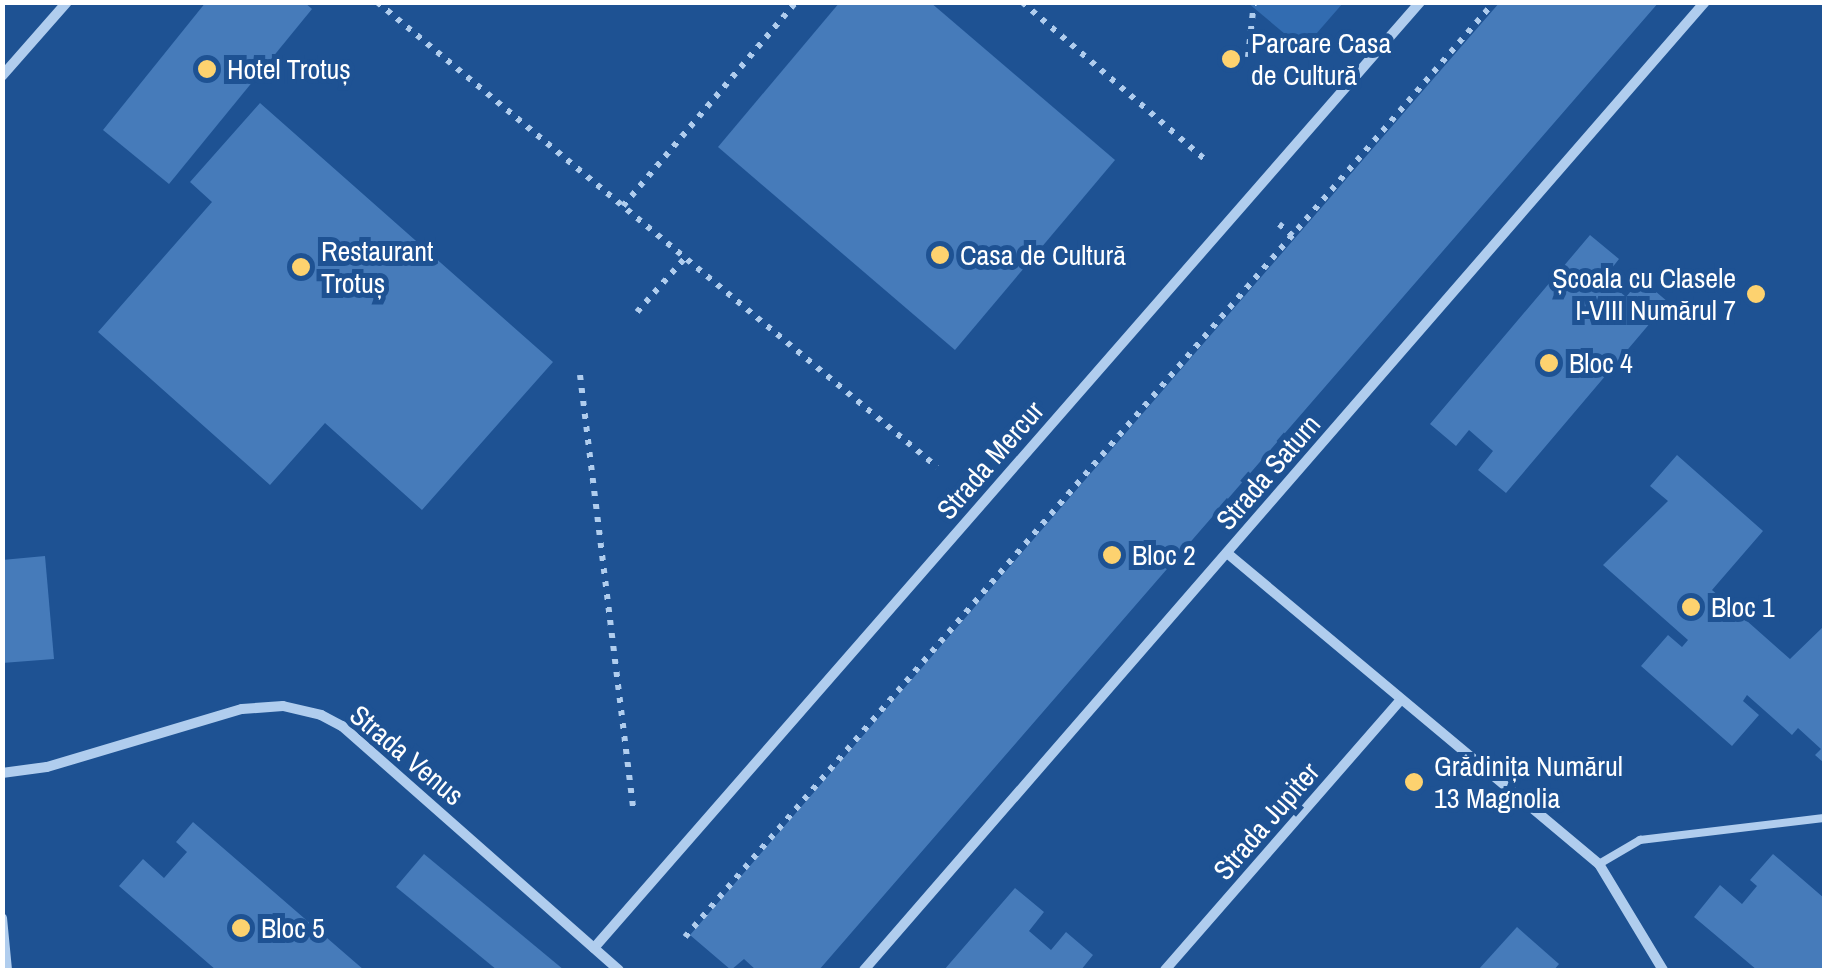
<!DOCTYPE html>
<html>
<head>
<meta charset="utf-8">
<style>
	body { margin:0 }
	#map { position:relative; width:1827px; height:973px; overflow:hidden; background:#1e5293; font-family:"Archivo Narrow",sans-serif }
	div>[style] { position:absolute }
	.green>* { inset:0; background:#326cb1 }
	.building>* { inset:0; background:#467bba }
	.path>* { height:6px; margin-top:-3px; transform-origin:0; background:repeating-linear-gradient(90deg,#b0cdee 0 5px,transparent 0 13px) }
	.service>* { height:8px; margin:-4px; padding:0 4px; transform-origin:4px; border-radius:4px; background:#b0cdee }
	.minor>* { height:10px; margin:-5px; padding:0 5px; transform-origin:5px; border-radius:5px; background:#b0cdee }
	.dots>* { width:28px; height:28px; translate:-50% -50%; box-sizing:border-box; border:5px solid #1e5293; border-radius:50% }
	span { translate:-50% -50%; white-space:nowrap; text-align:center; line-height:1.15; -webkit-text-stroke:10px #1e5293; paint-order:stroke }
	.poi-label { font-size:28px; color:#fff }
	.left { translate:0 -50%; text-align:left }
	.right { translate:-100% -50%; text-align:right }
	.street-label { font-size:28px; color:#fff }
	.frame { position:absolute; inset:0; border:5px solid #fff; pointer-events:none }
</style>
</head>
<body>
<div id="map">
	<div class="green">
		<i style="clip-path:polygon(1248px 3px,1343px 3px,1303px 49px)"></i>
	</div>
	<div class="building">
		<i style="clip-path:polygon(206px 2px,304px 2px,312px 9px,169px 184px,103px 130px)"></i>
		<i style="clip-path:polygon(840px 2px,930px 2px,1115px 160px,955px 350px,718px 147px)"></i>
		<i style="clip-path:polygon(1500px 2px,1659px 2px,819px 970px,756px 970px,744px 959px,731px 970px,690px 935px)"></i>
		<i style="clip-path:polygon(260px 103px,553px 362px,422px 510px,325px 423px,270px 485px,98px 332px,212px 202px,190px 182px)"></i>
		<i style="clip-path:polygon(1590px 235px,1619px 259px,1604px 278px,1626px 297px,1641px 279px,1668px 302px,1506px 493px,1478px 470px,1493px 451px,1469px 430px,1456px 446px,1430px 424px)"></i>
		<i style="clip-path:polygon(1677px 455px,1763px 531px,1712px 590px,1790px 659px,1824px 626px,1824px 763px,1815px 755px,1821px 749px,1798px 728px,1792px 735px,1747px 695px,1743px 701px,1759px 715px,1732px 746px,1641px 666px,1668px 635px,1682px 647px,1688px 640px,1603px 565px,1668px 501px,1650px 486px)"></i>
		<i style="clip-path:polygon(45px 556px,54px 659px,2px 663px,2px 560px)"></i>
		<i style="clip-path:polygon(193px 822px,364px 970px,216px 970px,119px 886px,143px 859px,164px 878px,187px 852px,176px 842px)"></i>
		<i style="clip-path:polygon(424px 854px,564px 970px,497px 970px,396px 887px)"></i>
		<i style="clip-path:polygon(1773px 854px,1824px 898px,1824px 970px,1757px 970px,1694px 917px,1720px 885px,1742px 904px,1757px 886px,1750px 880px)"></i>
		<i style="clip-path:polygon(1015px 888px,1044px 912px,1029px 931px,1051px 950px,1066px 932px,1093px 955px,1081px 970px,944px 970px)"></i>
		<i style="clip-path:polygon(1517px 927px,1559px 964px,1554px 970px,1478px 970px)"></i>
	</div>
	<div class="path">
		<i style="left:377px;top:2px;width:728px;rotate:39.7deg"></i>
		<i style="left:1022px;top:2px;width:243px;rotate:40.7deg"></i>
		<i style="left:1248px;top:57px;width:55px;rotate:-83.8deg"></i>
		<i style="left:623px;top:206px;width:267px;rotate:-49.7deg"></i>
		<i style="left:1279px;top:224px;width:18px;rotate:41deg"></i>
		<i style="left:637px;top:312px;width:72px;rotate:-48.4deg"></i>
		<i style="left:580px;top:375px;width:441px;rotate:83deg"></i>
		<i style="left:685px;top:937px;width:1236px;rotate:-49.13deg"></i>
	</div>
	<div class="service">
		<i style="left:1599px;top:864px;width:48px;rotate:-30.3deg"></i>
		<i style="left:1640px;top:840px;width:185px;rotate:-6.8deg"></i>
	</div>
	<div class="minor">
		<i style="left:2px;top:76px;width:98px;rotate:-48.7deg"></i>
		<i style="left:1227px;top:553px;width:485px;rotate:39.9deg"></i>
		<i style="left:1599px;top:864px;width:124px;rotate:58.9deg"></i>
		<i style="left:2px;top:773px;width:45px;rotate:-7.6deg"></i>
		<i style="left:47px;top:767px;width:203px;rotate:-16.6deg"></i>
		<i style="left:242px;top:709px;width:41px;rotate:-4.2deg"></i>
		<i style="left:283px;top:706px;width:39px;rotate:13deg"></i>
		<i style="left:321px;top:715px;width:24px;rotate:28deg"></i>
		<i style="left:342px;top:726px;width:369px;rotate:41.4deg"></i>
		<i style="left:2px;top:918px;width:52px;rotate:84.5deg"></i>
		<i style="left:594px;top:948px;width:1256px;rotate:-48.87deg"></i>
		<i style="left:864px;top:970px;width:1282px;rotate:-49.02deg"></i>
		<i style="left:1165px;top:970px;width:357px;rotate:-48.9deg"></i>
	</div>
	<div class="dots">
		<i style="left:1231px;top:59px;background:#fdd26f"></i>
		<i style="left:207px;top:69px;background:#fdd26f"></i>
		<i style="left:940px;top:255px;background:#fdd26f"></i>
		<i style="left:301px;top:267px;background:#fdd26f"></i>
		<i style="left:1756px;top:294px;background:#fdd26f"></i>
		<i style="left:1549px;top:363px;background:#fdd26f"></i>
		<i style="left:1112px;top:555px;background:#fdd26f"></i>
		<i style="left:1691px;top:607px;background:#fdd26f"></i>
		<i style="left:1414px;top:782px;background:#fdd26f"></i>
		<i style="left:241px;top:928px;background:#fdd26f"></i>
	</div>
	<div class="poi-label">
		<span class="left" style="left:1251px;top:59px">Parcare Casa<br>de Cultură</span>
		<span class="left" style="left:227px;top:69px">Hotel Trotuș</span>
		<span class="left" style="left:321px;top:267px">Restaurant<br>Trotuș</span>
		<span class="left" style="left:960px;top:255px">Casa de Cultură</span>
		<span class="right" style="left:1736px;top:294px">Școala cu Clasele<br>I-VIII Numărul 7</span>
		<span class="left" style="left:1569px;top:363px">Bloc 4</span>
		<span class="left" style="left:1132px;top:555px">Bloc 2</span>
		<span class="left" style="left:1711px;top:607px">Bloc 1</span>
		<span class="left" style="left:1434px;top:782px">Grădinița Numărul<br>13 Magnolia</span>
		<span class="left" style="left:261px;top:928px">Bloc 5</span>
	</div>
	<div class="street-label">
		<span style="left:990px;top:460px;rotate:-49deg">Strada Mercur</span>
		<span style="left:1268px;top:472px;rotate:-49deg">Strada Saturn</span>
		<span style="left:407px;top:755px;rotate:40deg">Strada Venus</span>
		<span style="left:1266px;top:821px;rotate:-49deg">Strada Jupiter</span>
	</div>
	<div class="frame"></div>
</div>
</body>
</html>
